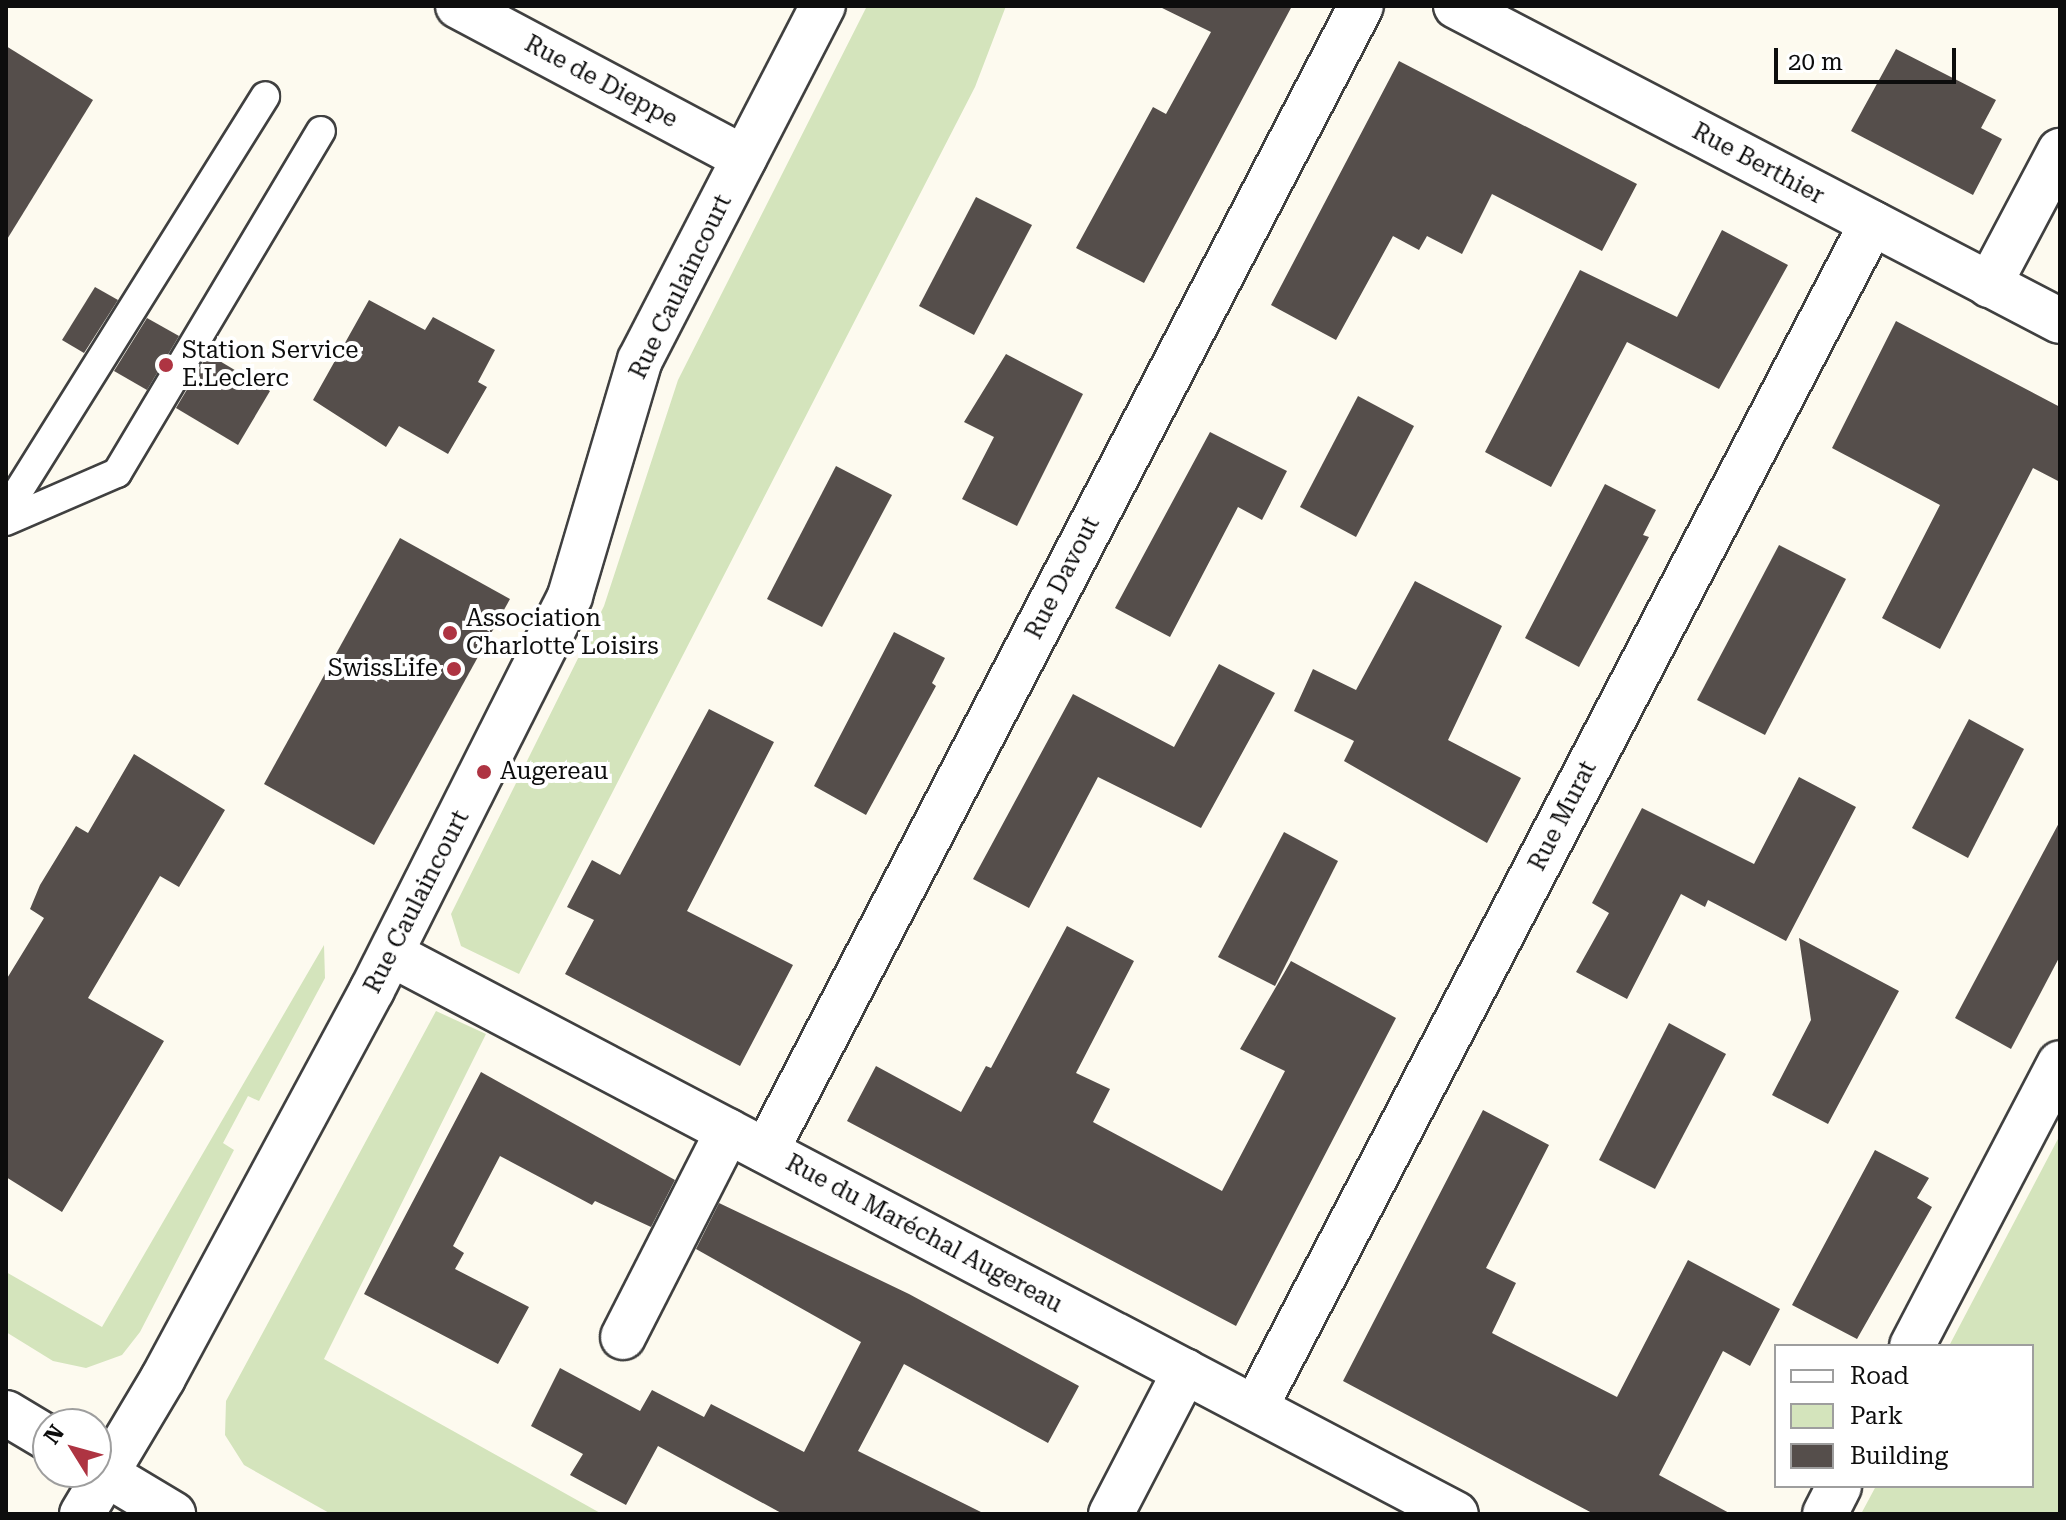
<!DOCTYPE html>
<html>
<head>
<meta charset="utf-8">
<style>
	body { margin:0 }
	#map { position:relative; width:2066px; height:1520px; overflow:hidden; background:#fdfaef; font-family:"Roboto Serif",serif }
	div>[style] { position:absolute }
	.green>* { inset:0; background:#d4e4bc }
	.building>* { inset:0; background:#554e4b }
	.roads { filter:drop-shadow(2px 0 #404040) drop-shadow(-2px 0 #404040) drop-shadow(0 2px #404040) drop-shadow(0 -2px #404040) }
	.service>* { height:28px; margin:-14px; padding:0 14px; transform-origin:14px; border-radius:14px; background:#fff }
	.minor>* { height:44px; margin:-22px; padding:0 22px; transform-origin:22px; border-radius:22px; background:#fff }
	.tertiary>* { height:44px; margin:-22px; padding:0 22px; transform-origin:22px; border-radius:22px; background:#fff }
	.dots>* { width:22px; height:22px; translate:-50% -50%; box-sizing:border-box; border:4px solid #fff; border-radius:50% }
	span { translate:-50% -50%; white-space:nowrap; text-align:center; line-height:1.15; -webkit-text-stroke:8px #fff; paint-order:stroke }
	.street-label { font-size:24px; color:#0d0d0d }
	.poi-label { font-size:24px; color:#0d0d0d }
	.left { translate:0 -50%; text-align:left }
	.right { translate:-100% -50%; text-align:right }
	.frame { position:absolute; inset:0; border:8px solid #0d0d0d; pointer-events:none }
	.legend { position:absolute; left:1774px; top:1344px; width:260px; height:144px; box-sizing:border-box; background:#fff; border:2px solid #9e9e9e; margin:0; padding:10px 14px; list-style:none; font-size:24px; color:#0d0d0d }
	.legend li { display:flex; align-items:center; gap:16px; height:40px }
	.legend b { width:40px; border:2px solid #9e9e9e }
	.north { position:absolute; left:32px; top:1408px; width:80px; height:80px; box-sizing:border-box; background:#fff; border:2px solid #9e9e9e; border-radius:50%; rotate:307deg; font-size:22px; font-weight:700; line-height:32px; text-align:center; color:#0d0d0d }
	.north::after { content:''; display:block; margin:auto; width:28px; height:36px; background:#ae3442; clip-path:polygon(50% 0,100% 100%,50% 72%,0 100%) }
	.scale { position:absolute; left:1774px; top:48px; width:182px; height:36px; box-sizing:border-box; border:4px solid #0d0d0d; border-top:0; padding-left:10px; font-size:24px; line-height:28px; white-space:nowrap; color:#0d0d0d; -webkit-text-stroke:6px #fff; paint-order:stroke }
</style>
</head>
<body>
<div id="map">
	<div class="green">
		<i style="clip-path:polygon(867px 6px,1006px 6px,975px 87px,519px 974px,461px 946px,451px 914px,604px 606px,678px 380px)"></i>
		<i style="clip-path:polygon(324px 945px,325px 978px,259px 1101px,248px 1096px,223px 1143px,234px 1150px,140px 1332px,122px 1355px,86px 1368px,53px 1361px,6px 1332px,6px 1272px,102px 1327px)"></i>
		<i style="clip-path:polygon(436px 1011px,486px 1034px,324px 1359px,602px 1514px,331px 1514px,244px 1465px,225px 1435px,226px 1401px)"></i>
		<i style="clip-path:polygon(2060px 1135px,2060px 1514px,1861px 1514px,1876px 1486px,2032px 1486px,2032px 1346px,1949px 1346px)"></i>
	</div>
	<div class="building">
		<i style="clip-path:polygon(1158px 6px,1292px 6px,1144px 283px,1076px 248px,1153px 107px,1166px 114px,1211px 32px)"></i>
		<i style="clip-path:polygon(6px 46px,93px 100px,6px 241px)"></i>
		<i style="clip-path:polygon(1896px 49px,1996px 100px,1981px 128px,2002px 139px,1973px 195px,1851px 131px)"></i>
		<i style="clip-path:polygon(1399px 61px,1637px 184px,1602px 251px,1492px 194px,1462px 254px,1427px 236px,1419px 250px,1393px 236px,1336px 340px,1271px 305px)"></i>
		<i style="clip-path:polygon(976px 197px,1032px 225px,974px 335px,919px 306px)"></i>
		<i style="clip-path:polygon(1722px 230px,1788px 265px,1719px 389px,1627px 342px,1551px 487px,1485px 452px,1580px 270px,1677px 317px)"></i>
		<i style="clip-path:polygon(95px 287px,118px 300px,84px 353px,62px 340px)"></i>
		<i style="clip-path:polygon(369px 300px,425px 330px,433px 317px,495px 350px,478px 382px,487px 387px,448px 454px,399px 426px,386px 447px,313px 400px)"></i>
		<i style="clip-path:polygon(147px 318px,179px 336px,147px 390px,114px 371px)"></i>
		<i style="clip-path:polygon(1896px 321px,2060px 407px,2060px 482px,2033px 468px,1940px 649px,1882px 618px,1940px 505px,1832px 448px)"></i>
		<i style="clip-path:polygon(208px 354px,270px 391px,238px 445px,176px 408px)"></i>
		<i style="clip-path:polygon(1006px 354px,1083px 394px,1017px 526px,962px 499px,994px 437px,964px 422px)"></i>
		<i style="clip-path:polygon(1358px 396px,1414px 426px,1356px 537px,1300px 507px)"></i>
		<i style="clip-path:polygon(1210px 432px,1287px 471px,1262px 520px,1238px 507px,1170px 637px,1115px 608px)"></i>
		<i style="clip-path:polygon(836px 466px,892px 495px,822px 627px,767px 599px)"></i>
		<i style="clip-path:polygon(1605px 484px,1656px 510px,1643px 535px,1649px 537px,1579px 667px,1525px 638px)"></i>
		<i style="clip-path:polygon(400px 538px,510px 599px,374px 845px,264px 784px)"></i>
		<i style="clip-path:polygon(1779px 545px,1846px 579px,1765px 735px,1697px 700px)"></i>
		<i style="clip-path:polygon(1415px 581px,1502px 626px,1448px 740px,1521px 778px,1487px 843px,1344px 761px,1354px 741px,1294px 711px,1313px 669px,1356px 690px)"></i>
		<i style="clip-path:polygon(894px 632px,945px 658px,932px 683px,936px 686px,866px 815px,814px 786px)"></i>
		<i style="clip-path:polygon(1219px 664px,1275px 693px,1201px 828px,1098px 777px,1029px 908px,973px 879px,1073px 694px,1174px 747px)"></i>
		<i style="clip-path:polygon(709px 709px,774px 742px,687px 911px,793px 965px,740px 1066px,565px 974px,594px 920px,567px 907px,592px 860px,620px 875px)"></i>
		<i style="clip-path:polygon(1969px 719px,2024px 749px,1968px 858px,1912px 828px)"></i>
		<i style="clip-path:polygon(134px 754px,225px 810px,179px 887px,160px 876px,88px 998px,164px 1041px,62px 1212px,6px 1177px,6px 980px,44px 918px,30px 909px,40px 885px,76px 826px,88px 833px)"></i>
		<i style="clip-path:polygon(1799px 777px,1856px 807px,1786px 941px,1708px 900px,1705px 907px,1681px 894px,1627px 999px,1576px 972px,1609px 913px,1592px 903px,1642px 808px,1754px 864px)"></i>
		<i style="clip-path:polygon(2060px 821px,2060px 956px,2011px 1049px,1955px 1018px)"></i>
		<i style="clip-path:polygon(1284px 832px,1338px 861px,1275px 986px,1218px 957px)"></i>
		<i style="clip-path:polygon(1067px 926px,1134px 961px,1076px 1073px,1110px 1089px,1093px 1122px,1222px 1191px,1285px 1071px,1240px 1049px,1291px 961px,1396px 1018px,1236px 1326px,847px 1121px,876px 1066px,961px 1112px,986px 1066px,991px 1068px)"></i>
		<i style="clip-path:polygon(1799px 938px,1899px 991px,1828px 1124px,1772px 1095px,1811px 1020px)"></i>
		<i style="clip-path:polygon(1669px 1023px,1726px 1054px,1655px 1189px,1599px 1160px)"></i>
		<i style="clip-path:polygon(481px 1072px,675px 1180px,651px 1227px,595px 1201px,592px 1205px,500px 1156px,453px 1246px,464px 1253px,455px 1269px,529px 1307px,498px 1364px,364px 1294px)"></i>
		<i style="clip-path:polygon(1483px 1110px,1549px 1145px,1486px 1268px,1516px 1283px,1492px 1333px,1617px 1397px,1688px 1260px,1780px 1309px,1750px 1366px,1723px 1351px,1659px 1475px,1731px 1514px,1594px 1514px,1343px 1381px)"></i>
		<i style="clip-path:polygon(1875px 1150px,1929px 1178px,1917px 1198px,1932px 1207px,1857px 1339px,1792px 1305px)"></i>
		<i style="clip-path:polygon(719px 1203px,909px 1294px,1079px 1386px,1048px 1443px,904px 1364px,858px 1451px,985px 1514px,783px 1514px,658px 1446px,626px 1505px,570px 1475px,583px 1454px,531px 1426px,560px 1368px,640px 1411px,652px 1390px,704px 1417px,711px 1404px,804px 1452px,861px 1342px,696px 1249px)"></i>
	</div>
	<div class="roads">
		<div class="service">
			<i style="left:6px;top:511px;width:489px;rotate:-58deg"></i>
			<i style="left:6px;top:521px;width:121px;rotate:-23.4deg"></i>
			<i style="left:117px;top:473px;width:398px;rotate:-59.2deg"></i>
		</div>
		<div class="minor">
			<i style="left:458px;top:6px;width:324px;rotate:28deg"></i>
			<i style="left:1456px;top:6px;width:681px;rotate:27.54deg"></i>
			<i style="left:1989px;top:285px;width:152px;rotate:-62.1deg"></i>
			<i style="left:391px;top:954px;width:1203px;rotate:27.74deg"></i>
			<i style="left:766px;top:1151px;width:1290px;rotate:-62.54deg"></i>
			<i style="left:623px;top:1337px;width:231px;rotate:-63deg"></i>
			<i style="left:1912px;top:1346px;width:319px;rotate:-62.4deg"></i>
			<i style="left:1255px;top:1408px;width:1336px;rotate:-62.5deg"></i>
			<i style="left:82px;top:1514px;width:158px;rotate:-59.2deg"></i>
			<i style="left:163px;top:1378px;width:441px;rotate:-61.7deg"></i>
			<i style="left:372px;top:990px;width:441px;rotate:-63.3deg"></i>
			<i style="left:570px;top:596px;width:246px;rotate:-73.5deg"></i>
			<i style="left:640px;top:360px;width:399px;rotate:-62.7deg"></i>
			<i style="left:1111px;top:1514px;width:161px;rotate:-62.6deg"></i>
			<i style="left:1825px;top:1514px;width:31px;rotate:-63deg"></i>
		</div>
		<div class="tertiary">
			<i style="left:6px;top:1413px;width:49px;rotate:30.8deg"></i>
			<i style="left:96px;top:1468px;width:90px;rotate:30.9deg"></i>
		</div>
	</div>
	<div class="dots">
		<i style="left:166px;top:365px;background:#ae3442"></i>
		<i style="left:450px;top:633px;background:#ae3442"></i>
		<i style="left:454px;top:669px;background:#ae3442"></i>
		<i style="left:484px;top:772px;background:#ae3442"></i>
	</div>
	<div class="street-label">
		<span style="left:601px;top:82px;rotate:28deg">Rue de Dieppe</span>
		<span style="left:1758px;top:164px;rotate:28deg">Rue Berthier</span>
		<span style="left:681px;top:287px;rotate:-64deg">Rue Caulaincourt</span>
		<span style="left:1063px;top:578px;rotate:-63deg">Rue Davout</span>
		<span style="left:1563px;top:816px;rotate:-63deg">Rue Murat</span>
		<span style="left:417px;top:902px;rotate:-63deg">Rue Caulaincourt</span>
		<span style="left:924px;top:1234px;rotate:28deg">Rue du Maréchal Augereau</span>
	</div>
	<div class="poi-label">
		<span class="left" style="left:182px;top:365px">Station Service<br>E.Leclerc</span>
		<span class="left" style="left:466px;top:633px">Association<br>Charlotte Loisirs</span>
		<span class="right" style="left:438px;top:669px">SwissLife</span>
		<span class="left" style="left:500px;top:772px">Augereau</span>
	</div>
	<div class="frame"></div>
	<ul class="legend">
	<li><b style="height:10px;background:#fff"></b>Road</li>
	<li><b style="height:22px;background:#d4e4bc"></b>Park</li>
	<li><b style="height:22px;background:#554e4b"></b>Building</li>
	</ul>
	<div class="north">N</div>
	<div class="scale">20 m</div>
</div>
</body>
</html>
